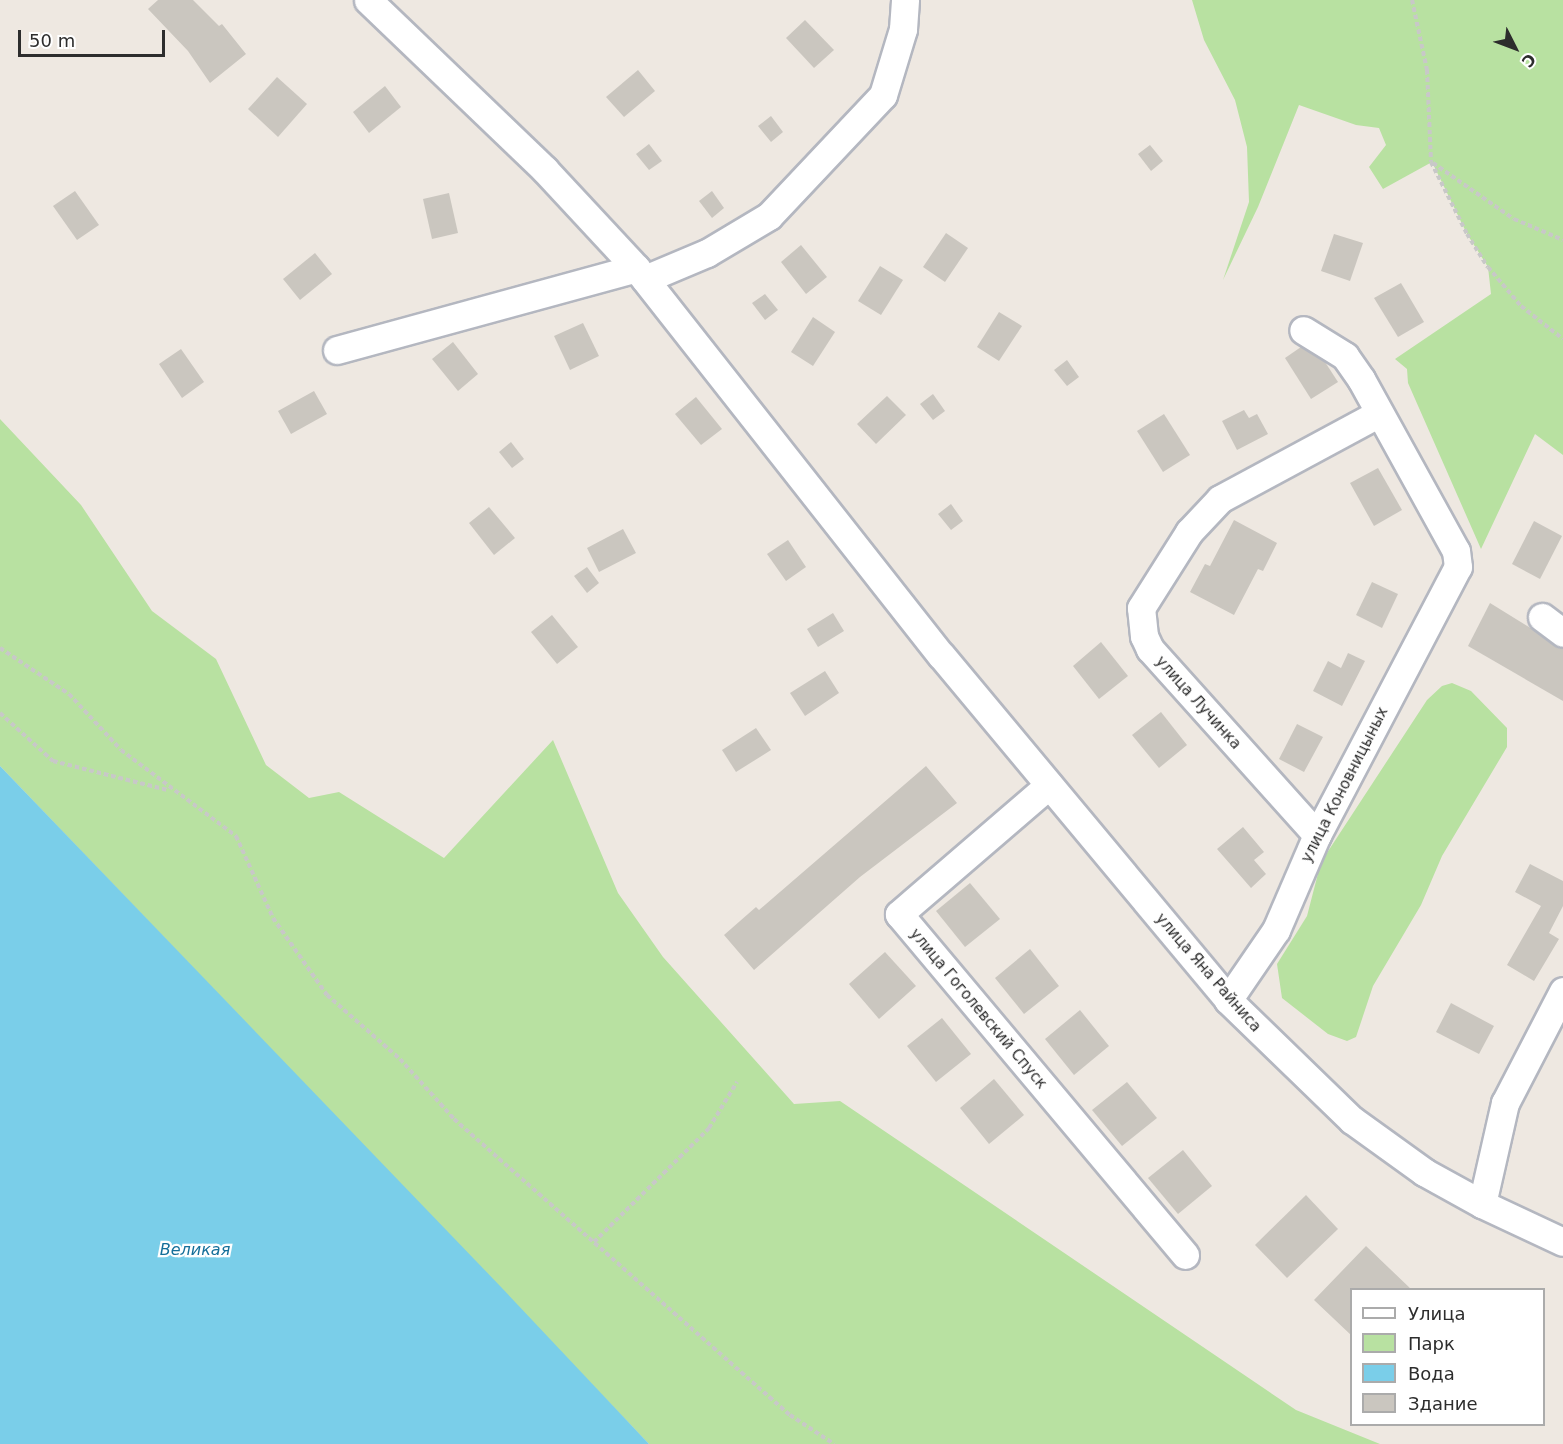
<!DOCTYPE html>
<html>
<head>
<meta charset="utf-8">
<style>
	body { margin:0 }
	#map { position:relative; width:1563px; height:1444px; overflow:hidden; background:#eee8e1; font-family:"DejaVu Sans",sans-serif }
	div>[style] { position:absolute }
	.green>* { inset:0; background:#b8e1a1 }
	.water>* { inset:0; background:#7acee9 }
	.building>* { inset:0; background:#cac6bf }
	.path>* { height:4px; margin-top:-2px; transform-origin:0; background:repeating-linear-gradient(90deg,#c8c8c8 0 4.5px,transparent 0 7.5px) }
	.roads { filter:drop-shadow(2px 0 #b4b7c0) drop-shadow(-2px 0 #b4b7c0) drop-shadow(0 2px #b4b7c0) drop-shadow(0 -2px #b4b7c0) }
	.minor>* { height:27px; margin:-13.5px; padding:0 13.5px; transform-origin:13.5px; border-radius:13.5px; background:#fff }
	span { translate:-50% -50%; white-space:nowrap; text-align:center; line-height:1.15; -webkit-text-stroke:4.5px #fff; paint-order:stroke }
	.street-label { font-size:15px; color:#2d2d2d }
	.water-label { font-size:16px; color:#156f9a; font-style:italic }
	.legend { position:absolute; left:1350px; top:1288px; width:195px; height:138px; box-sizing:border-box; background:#fff; border:2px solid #ababab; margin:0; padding:8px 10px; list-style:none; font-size:18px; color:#2d2d2d }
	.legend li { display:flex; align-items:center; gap:12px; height:30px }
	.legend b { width:30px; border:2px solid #ababab }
	.north { position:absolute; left:1485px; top:18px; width:60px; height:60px; -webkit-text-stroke:4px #fff; paint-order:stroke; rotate:132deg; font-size:16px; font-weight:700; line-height:24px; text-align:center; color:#2d2d2d }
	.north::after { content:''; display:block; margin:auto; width:21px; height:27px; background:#2d2d2d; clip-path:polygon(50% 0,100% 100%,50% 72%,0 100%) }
	.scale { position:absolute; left:18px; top:30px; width:147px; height:27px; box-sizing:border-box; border:3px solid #2d2d2d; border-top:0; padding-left:8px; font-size:18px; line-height:21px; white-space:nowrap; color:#2d2d2d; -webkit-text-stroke:4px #fff; paint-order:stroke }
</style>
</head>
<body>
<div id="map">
	<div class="green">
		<i style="clip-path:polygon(1192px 0,1563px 0,1563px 455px,1535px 434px,1481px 549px,1408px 383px,1407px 369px,1395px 359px,1491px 294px,1488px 267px,1467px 234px,1432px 162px,1383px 189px,1369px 167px,1386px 145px,1379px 128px,1356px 125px,1299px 105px,1258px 207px,1223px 280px,1249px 202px,1247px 147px,1235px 100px,1204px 40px)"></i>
		<i style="clip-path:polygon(0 419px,81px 505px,152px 611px,216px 659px,266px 765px,309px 798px,339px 792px,444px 858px,553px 740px,618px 893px,663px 957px,794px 1104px,840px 1101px,1296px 1410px,1380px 1444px,649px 1444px,0 766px)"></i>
		<i style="clip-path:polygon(1452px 683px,1471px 691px,1507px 728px,1507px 747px,1442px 856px,1421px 905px,1373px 986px,1356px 1037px,1347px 1041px,1328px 1034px,1282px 998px,1277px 964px,1307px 916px,1321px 862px,1427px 700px,1442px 686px)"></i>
	</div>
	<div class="water">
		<i style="clip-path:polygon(0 766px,501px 1287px,649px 1444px,0 1444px)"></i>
	</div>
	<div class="building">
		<i style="clip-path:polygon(158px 0,193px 0,219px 26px,222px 24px,246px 54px,210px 83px,188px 51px,148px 9px)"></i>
		<i style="clip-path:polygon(805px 20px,834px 50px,814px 68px,786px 38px)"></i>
		<i style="clip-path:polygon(638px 70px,655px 91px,624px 117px,606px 97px)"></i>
		<i style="clip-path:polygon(277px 77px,307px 104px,278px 137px,248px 109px)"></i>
		<i style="clip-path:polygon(385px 86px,401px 107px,369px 133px,353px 112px)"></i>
		<i style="clip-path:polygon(771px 116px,783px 132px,771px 142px,758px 126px)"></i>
		<i style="clip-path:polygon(649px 144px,662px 161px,649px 170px,636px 154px)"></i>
		<i style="clip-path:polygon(1150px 145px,1163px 161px,1151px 171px,1138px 154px)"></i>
		<i style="clip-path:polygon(75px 191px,99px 225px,77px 240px,53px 206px)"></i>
		<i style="clip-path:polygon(712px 191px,724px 208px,712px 218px,699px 201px)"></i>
		<i style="clip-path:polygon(449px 193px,458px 233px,432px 239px,423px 199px)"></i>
		<i style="clip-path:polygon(946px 233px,968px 248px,945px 282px,923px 267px)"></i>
		<i style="clip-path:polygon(1334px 234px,1363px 243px,1350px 281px,1321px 271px)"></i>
		<i style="clip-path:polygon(801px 245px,827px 277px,806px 294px,781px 262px)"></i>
		<i style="clip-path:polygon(315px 253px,332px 274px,300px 300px,283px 279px)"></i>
		<i style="clip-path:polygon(880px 266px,903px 280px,881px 315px,858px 301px)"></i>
		<i style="clip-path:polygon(1401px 283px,1424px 322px,1398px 337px,1374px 298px)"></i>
		<i style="clip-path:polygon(765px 294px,778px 310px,765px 320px,752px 303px)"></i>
		<i style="clip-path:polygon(999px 312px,1022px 326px,999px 361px,977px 347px)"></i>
		<i style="clip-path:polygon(813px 317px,835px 332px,813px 366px,791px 352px)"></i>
		<i style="clip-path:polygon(583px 323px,599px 356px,570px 370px,554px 336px)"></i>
		<i style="clip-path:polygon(453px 342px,478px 374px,458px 391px,432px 359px)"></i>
		<i style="clip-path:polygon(1301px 347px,1325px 362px,1338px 382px,1311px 399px,1285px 358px)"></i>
		<i style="clip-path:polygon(181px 349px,204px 382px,182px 398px,159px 364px)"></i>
		<i style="clip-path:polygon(1067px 360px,1079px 377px,1067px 386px,1054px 370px)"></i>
		<i style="clip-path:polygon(314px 391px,327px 414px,291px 434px,278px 411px)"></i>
		<i style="clip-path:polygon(933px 394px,945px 411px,933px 420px,920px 404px)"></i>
		<i style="clip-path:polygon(887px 396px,906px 415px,876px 444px,857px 424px)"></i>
		<i style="clip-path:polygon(696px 397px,722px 429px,701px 445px,675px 414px)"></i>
		<i style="clip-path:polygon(1244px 410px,1249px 418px,1257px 414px,1268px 434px,1237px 450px,1222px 421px)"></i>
		<i style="clip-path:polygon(1164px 414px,1190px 455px,1163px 472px,1137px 431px)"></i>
		<i style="clip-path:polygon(511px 442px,524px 459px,512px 468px,499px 452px)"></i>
		<i style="clip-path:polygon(1378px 468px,1402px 510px,1374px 526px,1350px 483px)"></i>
		<i style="clip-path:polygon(951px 504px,963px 521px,951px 530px,938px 514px)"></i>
		<i style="clip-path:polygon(489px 507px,515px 538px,494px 555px,469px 523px)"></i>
		<i style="clip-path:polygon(1234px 520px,1277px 543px,1263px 571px,1258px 569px,1234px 615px,1190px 592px,1205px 564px,1210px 566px)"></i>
		<i style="clip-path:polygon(1534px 521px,1562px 536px,1540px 579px,1512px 564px)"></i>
		<i style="clip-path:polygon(623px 529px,636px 553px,599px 572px,587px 548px)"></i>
		<i style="clip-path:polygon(788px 540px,806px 567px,786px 581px,767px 554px)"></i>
		<i style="clip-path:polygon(587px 567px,599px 583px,587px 593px,574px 576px)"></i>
		<i style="clip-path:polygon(1372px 582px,1398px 594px,1382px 628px,1356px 615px)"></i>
		<i style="clip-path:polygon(1490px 603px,1563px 648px,1563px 701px,1468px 646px)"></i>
		<i style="clip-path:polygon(833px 613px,844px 631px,818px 647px,807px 629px)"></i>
		<i style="clip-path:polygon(552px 615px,578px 647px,557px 664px,531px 632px)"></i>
		<i style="clip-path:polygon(1101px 642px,1128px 676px,1099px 699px,1073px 666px)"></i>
		<i style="clip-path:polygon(1348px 653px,1365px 661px,1342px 706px,1313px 691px,1328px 661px,1341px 668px)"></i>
		<i style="clip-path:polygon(825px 671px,839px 693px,805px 716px,790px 693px)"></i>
		<i style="clip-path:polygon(1161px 712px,1187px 745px,1159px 768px,1132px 735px)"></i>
		<i style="clip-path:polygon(1297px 724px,1323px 737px,1304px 772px,1279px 759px)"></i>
		<i style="clip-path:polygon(756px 728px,771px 750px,736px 772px,722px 750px)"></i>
		<i style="clip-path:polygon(926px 766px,957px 803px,860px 877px,754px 970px,724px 935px,756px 907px,759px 910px)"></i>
		<i style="clip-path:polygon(1243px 827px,1264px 852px,1254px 860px,1266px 874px,1251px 888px,1217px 849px)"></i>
		<i style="clip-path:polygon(1530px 864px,1563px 881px,1563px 906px,1549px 933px,1559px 939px,1534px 981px,1507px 965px,1541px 906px,1515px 892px)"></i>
		<i style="clip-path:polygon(970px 883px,1000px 919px,965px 947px,936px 911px)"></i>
		<i style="clip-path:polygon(1030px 949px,1059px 986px,1024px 1014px,995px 978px)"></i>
		<i style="clip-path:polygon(885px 952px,916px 986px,879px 1019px,849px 984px)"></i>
		<i style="clip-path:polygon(1451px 1003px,1494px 1026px,1479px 1054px,1436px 1032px)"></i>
		<i style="clip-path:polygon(1080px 1010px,1109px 1046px,1074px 1075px,1045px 1039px)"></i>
		<i style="clip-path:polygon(942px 1018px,971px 1054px,936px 1082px,907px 1046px)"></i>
		<i style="clip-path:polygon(994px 1079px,1024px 1115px,989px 1144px,960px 1108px)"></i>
		<i style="clip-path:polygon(1127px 1082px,1157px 1118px,1122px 1146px,1092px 1110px)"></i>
		<i style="clip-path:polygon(1183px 1150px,1212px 1186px,1178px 1214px,1148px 1178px)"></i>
		<i style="clip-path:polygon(1306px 1195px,1338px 1229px,1287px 1278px,1255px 1245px)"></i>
		<i style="clip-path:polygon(1366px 1246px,1412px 1290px,1352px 1290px,1352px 1336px,1314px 1300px)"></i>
	</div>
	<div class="path">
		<i style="left:1412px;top:0;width:72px;rotate:77.9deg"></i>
		<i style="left:1427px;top:70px;width:92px;rotate:87.5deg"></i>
		<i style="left:1431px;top:162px;width:80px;rotate:63.4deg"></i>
		<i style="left:1467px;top:234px;width:39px;rotate:58deg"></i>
		<i style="left:1488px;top:267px;width:51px;rotate:49.8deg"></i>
		<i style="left:1521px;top:306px;width:53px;rotate:38.2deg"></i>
		<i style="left:1433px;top:163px;width:98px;rotate:34.7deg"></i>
		<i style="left:1514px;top:219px;width:53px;rotate:23.2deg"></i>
		<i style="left:0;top:648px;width:83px;rotate:33.7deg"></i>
		<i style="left:69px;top:694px;width:76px;rotate:47.1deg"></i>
		<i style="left:121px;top:750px;width:144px;rotate:36.8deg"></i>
		<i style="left:236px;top:836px;width:90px;rotate:65.7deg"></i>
		<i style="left:273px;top:918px;width:94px;rotate:55deg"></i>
		<i style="left:327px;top:995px;width:97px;rotate:41.2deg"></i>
		<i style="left:400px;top:1059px;width:81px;rotate:48deg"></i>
		<i style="left:454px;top:1119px;width:448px;rotate:41.4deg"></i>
		<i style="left:790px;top:1415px;width:53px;rotate:33.4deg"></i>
		<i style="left:0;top:713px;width:72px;rotate:42.2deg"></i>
		<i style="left:53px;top:761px;width:119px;rotate:14.2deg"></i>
		<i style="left:594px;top:1242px;width:162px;rotate:-44.7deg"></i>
		<i style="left:709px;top:1128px;width:54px;rotate:-58.7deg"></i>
	</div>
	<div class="roads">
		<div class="minor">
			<i style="left:368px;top:0;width:245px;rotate:43.8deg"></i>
			<i style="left:545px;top:170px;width:134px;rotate:47.1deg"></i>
			<i style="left:636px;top:268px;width:493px;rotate:51.8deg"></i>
			<i style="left:941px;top:655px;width:449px;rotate:50.2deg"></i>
			<i style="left:1228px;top:1000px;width:173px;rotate:44.1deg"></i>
			<i style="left:1352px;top:1120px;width:89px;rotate:35.8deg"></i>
			<i style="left:1424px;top:1172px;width:66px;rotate:28.9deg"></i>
			<i style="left:1482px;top:1204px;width:89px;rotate:25.1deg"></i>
			<i style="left:645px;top:279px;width:67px;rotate:-22.8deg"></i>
			<i style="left:707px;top:253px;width:72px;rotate:-30.8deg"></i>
			<i style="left:769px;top:216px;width:166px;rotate:-46.7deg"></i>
			<i style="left:883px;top:95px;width:69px;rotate:-73.1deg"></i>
			<i style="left:903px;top:29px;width:29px;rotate:-86deg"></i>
			<i style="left:337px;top:350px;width:310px;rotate:-15.3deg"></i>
			<i style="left:1542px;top:617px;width:26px;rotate:37deg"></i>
			<i style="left:1049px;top:785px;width:198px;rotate:139.3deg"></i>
			<i style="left:899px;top:914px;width:445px;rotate:50deg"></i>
			<i style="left:1317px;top:835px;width:250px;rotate:-131.9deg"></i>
			<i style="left:1150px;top:649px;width:14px;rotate:-115deg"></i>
			<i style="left:1144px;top:636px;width:28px;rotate:-96deg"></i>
			<i style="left:1141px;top:608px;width:90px;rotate:-57.7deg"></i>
			<i style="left:1189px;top:532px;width:45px;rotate:-46.8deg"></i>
			<i style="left:1220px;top:499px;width:179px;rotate:-28.3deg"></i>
			<i style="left:1228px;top:1000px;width:85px;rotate:-55.6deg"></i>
			<i style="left:1276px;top:930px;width:103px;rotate:-66.7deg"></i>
			<i style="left:1317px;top:835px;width:303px;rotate:-62.3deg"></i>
			<i style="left:1458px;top:567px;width:16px;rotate:-97deg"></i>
			<i style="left:1456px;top:551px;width:196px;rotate:-118.9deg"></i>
			<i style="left:1361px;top:379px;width:28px;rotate:-125deg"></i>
			<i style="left:1345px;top:356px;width:49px;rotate:-148.2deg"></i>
			<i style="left:1482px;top:1204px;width:104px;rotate:-77.2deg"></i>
			<i style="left:1505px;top:1103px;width:126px;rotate:-62.6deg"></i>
		</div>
	</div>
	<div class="street-label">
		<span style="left:1198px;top:703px;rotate:48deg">улица Лучинка</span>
		<span style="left:1345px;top:785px;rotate:-63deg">улица Коновницыных</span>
		<span style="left:1208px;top:973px;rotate:49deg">улица Яна Райниса</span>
		<span style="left:978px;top:1009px;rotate:50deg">улица Гоголевский Спуск</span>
	</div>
	<div class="water-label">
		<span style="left:195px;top:1250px">Великая</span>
	</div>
	<ul class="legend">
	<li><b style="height:8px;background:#fff"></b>Улица</li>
	<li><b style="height:16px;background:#b8e1a1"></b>Парк</li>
	<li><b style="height:16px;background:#7acee9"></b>Вода</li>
	<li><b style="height:16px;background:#cac6bf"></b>Здание</li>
	</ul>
	<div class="north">С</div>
	<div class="scale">50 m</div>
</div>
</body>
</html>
